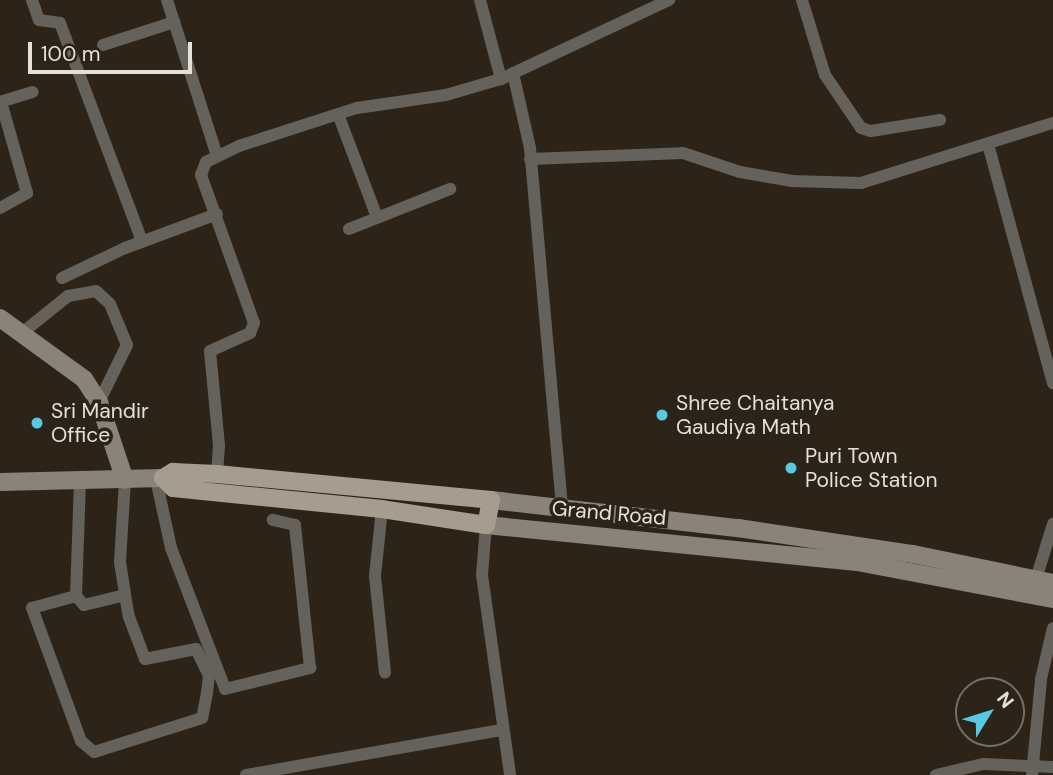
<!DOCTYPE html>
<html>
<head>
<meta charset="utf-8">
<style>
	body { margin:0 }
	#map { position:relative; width:1053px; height:775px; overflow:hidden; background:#2c2418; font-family:"DM Sans",sans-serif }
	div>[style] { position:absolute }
	.street>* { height:12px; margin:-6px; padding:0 6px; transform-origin:6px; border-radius:6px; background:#65615b }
	.secondary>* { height:18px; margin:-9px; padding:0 9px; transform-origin:9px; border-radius:9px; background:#898379 }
	.primary>* { height:18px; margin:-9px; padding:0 9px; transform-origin:9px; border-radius:9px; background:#a59d90 }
	.dots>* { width:19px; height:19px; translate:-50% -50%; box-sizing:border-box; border:4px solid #2c2418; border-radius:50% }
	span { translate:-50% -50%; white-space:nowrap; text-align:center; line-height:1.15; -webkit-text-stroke:7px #2c2418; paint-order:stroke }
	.poi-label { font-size:21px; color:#e5e0d8 }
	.left { translate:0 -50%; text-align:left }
	.street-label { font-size:21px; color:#e5e0d8 }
	.north { position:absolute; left:955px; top:677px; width:70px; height:70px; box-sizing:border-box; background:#2c2418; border:2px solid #766f65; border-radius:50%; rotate:52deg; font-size:19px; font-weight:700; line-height:28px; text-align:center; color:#e5e0d8 }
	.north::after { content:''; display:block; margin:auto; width:24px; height:32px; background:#57c9e2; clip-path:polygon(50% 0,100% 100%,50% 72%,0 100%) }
	.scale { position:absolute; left:28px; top:42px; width:164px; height:32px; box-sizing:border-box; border:4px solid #e5e0d8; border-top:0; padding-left:9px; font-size:21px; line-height:24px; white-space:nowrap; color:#e5e0d8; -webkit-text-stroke:5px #2c2418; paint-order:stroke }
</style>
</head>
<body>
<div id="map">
	<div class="street">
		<i style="left:32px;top:0;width:21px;rotate:71deg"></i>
		<i style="left:39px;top:20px;width:21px;rotate:8deg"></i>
		<i style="left:60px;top:23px;width:233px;rotate:69.4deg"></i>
		<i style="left:167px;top:0;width:164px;rotate:72.2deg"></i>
		<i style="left:480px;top:0;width:82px;rotate:75.1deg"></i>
		<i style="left:802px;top:0;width:78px;rotate:73deg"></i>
		<i style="left:825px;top:75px;width:64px;rotate:55.8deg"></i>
		<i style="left:861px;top:128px;width:10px;rotate:17deg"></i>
		<i style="left:871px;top:131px;width:70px;rotate:-9.1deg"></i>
		<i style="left:103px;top:45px;width:75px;rotate:-17.9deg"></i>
		<i style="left:513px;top:73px;width:77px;rotate:77.2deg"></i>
		<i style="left:530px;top:148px;width:362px;rotate:84.9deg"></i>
		<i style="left:0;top:102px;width:34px;rotate:-17deg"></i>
		<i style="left:338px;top:114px;width:110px;rotate:69.3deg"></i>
		<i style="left:988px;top:144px;width:248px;rotate:74.8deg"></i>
		<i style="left:530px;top:159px;width:153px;rotate:-2.2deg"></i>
		<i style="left:683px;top:153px;width:60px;rotate:18.4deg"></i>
		<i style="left:740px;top:172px;width:53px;rotate:9.8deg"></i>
		<i style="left:792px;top:181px;width:69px;rotate:1.7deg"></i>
		<i style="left:861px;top:183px;width:201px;rotate:-17.4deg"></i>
		<i style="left:0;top:208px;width:31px;rotate:-29deg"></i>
		<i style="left:27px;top:193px;width:95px;rotate:-105.9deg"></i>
		<i style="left:349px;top:229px;width:109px;rotate:-21.6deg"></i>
		<i style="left:62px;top:278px;width:70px;rotate:-25.5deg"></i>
		<i style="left:125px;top:248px;width:98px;rotate:-20.3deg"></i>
		<i style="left:22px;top:333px;width:59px;rotate:-38.8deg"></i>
		<i style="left:68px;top:296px;width:28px;rotate:-10deg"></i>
		<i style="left:96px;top:291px;width:19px;rotate:43deg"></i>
		<i style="left:110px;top:304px;width:44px;rotate:67.5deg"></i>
		<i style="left:127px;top:345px;width:64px;rotate:116.2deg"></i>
		<i style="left:217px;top:474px;width:29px;rotate:-86deg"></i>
		<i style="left:219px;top:445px;width:94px;rotate:-95.5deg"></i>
		<i style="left:210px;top:351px;width:44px;rotate:-24.2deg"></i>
		<i style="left:250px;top:333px;width:11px;rotate:-68deg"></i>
		<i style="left:254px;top:323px;width:157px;rotate:-109.7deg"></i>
		<i style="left:201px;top:175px;width:14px;rotate:-69deg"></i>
		<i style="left:206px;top:162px;width:37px;rotate:-26deg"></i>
		<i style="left:239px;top:146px;width:124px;rotate:-17.9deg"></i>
		<i style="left:357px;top:108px;width:90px;rotate:-8.3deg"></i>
		<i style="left:446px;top:95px;width:57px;rotate:-16.2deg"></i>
		<i style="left:501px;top:79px;width:186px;rotate:-25.2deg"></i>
		<i style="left:156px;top:479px;width:71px;rotate:77.7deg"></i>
		<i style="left:171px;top:548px;width:151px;rotate:69deg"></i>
		<i style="left:225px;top:689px;width:88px;rotate:-13.9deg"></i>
		<i style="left:310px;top:668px;width:144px;rotate:-96deg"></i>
		<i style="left:295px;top:525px;width:23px;rotate:-167deg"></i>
		<i style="left:125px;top:480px;width:82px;rotate:93.5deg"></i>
		<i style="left:120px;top:562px;width:33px;rotate:81deg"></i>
		<i style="left:125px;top:595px;width:22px;rotate:80deg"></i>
		<i style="left:129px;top:617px;width:45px;rotate:69.1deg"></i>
		<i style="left:145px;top:659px;width:52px;rotate:-11.1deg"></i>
		<i style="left:196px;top:649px;width:30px;rotate:64deg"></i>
		<i style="left:209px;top:676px;width:17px;rotate:97deg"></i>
		<i style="left:207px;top:693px;width:25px;rotate:101deg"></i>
		<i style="left:202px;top:718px;width:113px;rotate:162.5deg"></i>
		<i style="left:94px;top:752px;width:17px;rotate:-140deg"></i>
		<i style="left:81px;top:741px;width:142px;rotate:-110.2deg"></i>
		<i style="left:32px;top:608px;width:46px;rotate:-15.3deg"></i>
		<i style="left:76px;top:596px;width:12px;rotate:48deg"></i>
		<i style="left:84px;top:605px;width:42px;rotate:-13.7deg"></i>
		<i style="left:382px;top:509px;width:67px;rotate:96deg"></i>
		<i style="left:375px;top:576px;width:97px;rotate:84.1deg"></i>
		<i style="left:486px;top:525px;width:50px;rotate:94.6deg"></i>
		<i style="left:482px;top:575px;width:202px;rotate:82deg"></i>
		<i style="left:1036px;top:579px;width:58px;rotate:-72.8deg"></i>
		<i style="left:76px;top:596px;width:115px;rotate:-88deg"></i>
		<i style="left:246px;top:775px;width:259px;rotate:-10deg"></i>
		<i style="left:936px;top:775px;width:48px;rotate:-13.2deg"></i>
		<i style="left:983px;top:764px;width:70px;rotate:2.5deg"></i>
		<i style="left:1032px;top:775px;width:96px;rotate:-84.6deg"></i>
		<i style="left:1041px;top:679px;width:52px;rotate:-76.8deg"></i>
	</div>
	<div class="secondary">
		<i style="left:0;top:318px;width:104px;rotate:36deg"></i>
		<i style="left:84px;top:379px;width:27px;rotate:57deg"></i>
		<i style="left:99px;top:402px;width:82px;rotate:71.6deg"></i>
		<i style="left:0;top:482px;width:163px;rotate:-1.4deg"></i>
		<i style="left:491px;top:500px;width:249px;rotate:6.5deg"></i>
		<i style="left:738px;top:528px;width:177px;rotate:8.5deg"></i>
		<i style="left:913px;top:554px;width:143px;rotate:11.7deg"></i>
		<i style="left:486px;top:525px;width:373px;rotate:5.7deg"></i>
		<i style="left:857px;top:562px;width:199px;rotate:10.7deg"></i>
	</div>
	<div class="primary">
		<i style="left:173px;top:472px;width:44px;rotate:2.6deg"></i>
		<i style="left:217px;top:474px;width:275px;rotate:5.4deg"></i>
		<i style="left:491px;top:500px;width:25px;rotate:101deg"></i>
		<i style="left:486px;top:525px;width:105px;rotate:-171.3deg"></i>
		<i style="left:382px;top:509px;width:210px;rotate:-174.3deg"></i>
		<i style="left:173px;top:488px;width:14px;rotate:-135deg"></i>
		<i style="left:163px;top:478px;width:12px;rotate:-31deg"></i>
	</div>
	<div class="dots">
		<i style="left:662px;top:415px;background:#57c9e2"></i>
		<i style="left:37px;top:423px;background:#57c9e2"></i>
		<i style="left:791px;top:468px;background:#57c9e2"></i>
	</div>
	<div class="poi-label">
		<span class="left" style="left:676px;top:415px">Shree Chaitanya<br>Gaudiya Math</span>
		<span class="left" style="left:51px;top:423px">Sri Mandir<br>Office</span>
		<span class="left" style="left:805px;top:468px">Puri Town<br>Police Station</span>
	</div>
	<div class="street-label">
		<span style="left:609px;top:513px;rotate:5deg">Grand Road</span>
	</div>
	<div class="north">N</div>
	<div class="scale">100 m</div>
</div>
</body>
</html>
